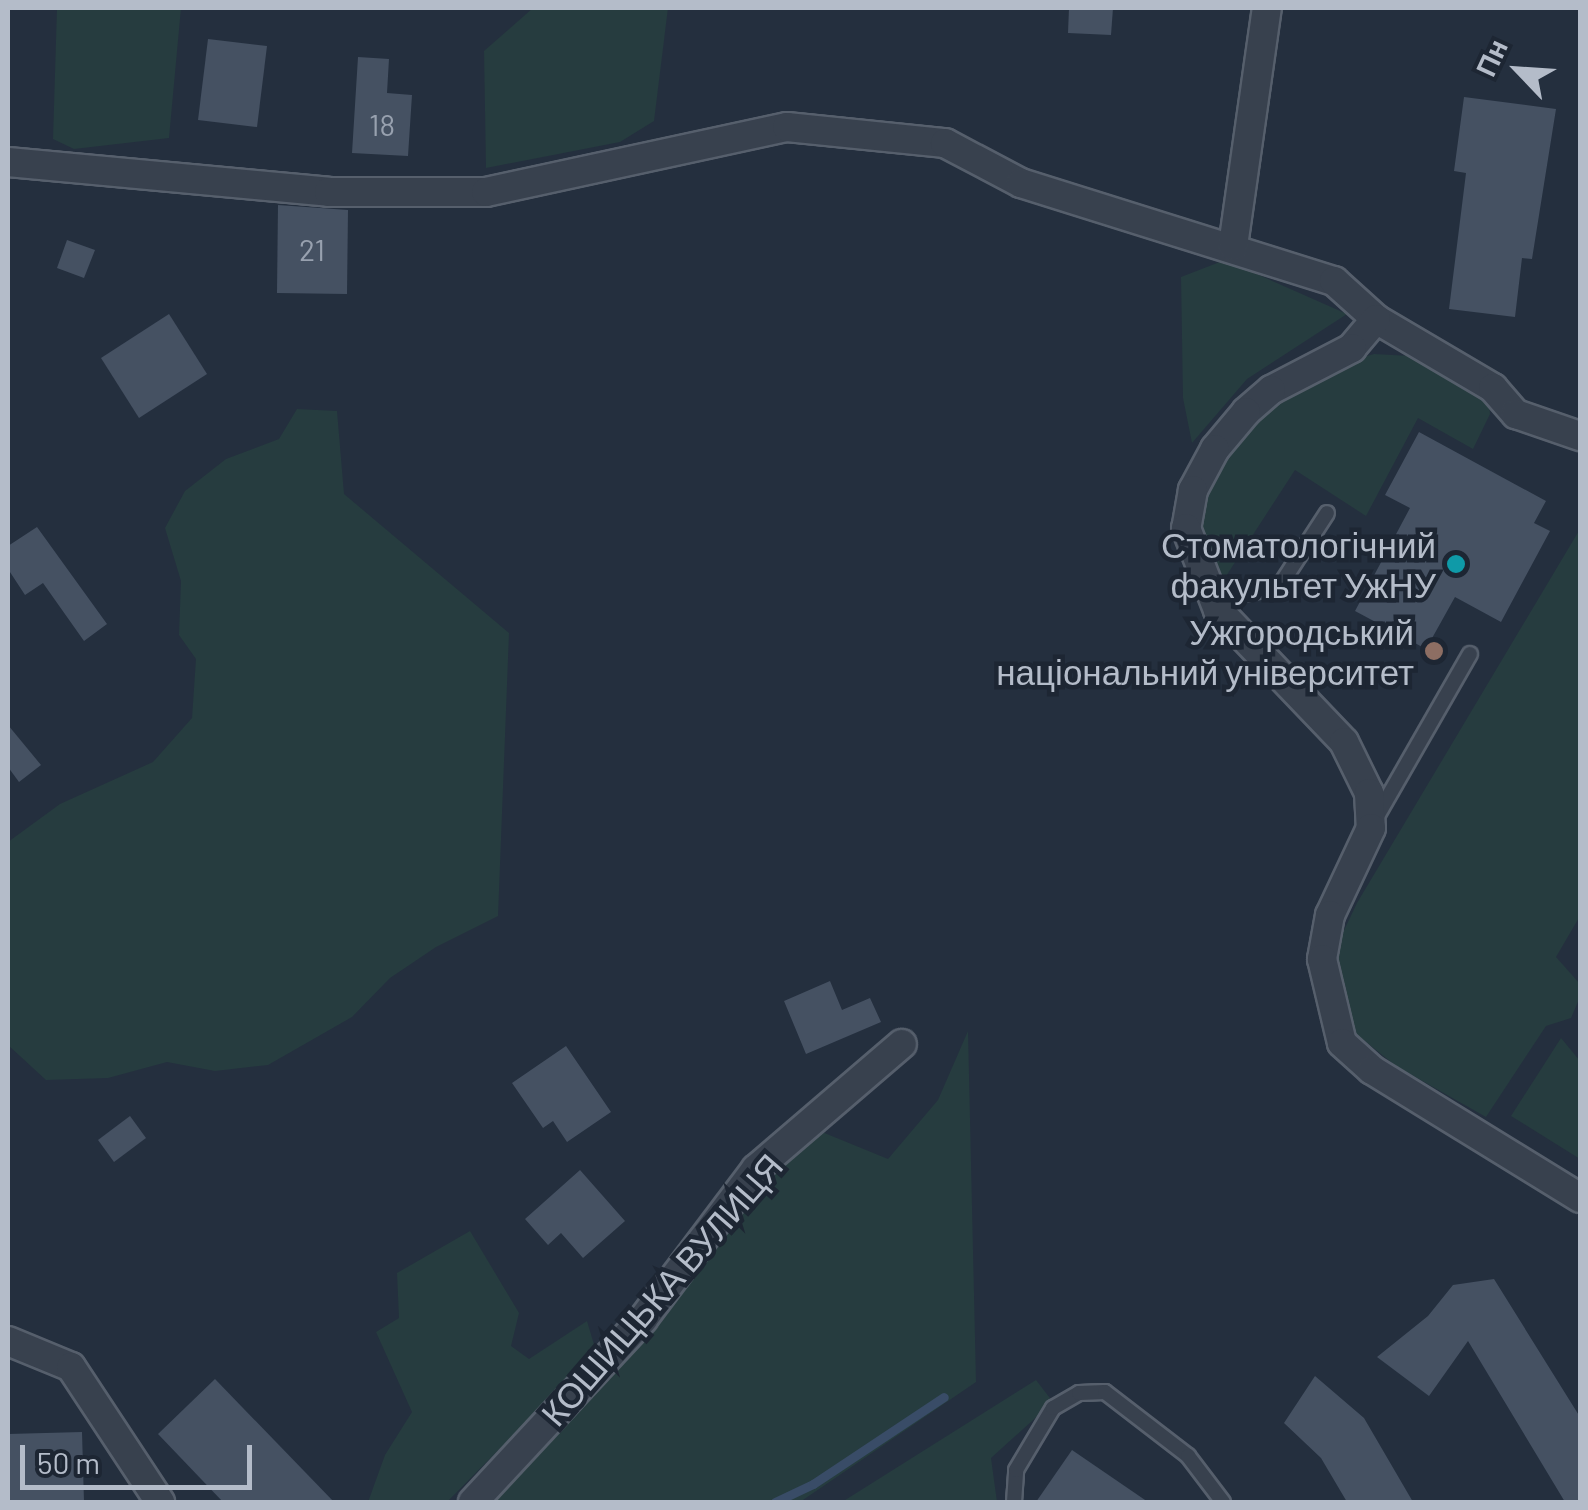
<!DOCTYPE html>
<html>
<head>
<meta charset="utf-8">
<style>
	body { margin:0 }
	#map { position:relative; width:1588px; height:1510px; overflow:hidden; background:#242f3e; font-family:Barlow,sans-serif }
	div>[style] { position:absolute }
	.green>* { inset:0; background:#263c3f }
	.stream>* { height:9px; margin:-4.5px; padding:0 4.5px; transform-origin:4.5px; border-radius:4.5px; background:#394c67 }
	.building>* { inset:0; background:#455162 }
	.roads { filter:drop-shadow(2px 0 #565f6c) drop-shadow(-2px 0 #565f6c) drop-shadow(0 2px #565f6c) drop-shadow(0 -2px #565f6c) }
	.lane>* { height:14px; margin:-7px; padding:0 7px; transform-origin:7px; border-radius:7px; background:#38414e }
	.street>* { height:28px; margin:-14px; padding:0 14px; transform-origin:14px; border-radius:14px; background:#38414e }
	.dots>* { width:28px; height:28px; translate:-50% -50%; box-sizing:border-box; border:5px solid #1d2633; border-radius:50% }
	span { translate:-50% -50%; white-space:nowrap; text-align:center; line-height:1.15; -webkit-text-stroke:9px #1d2633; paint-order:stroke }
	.number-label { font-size:30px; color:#98a1af }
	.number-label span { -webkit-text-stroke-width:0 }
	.poi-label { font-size:35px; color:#b4bcc9 }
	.right { translate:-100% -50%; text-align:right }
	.street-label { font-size:35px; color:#b4bcc9 }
	.frame { position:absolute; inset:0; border:10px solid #b4bcc9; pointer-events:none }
	.north { position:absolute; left:1468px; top:20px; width:100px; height:100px; -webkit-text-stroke:8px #1d2633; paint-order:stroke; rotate:295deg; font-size:28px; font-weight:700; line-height:40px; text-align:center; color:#b4bcc9 }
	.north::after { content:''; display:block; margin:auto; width:35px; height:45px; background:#b4bcc9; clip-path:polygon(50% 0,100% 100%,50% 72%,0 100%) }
	.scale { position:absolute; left:20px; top:1445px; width:232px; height:45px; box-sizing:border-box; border:5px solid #b4bcc9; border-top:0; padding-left:12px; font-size:30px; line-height:35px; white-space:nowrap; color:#b4bcc9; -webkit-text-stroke:8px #1d2633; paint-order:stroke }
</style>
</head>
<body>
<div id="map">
	<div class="green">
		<i style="clip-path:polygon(57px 8px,181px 8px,169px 138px,74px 149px,53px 139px)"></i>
		<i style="clip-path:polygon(533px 8px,668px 8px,654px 121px,620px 142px,486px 168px,484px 51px)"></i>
		<i style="clip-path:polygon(1225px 260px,1347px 314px,1247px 379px,1192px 443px,1183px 398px,1181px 277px)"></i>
		<i style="clip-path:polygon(1374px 354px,1411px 356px,1488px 396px,1490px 414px,1473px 449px,1418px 418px,1366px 516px,1295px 470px,1221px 584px,1202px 543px,1201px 515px,1222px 461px,1256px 415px,1343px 363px)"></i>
		<i style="clip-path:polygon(297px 409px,337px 411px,344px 494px,509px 633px,498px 916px,436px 947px,390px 978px,352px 1017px,268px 1065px,215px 1071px,167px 1062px,108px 1078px,46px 1080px,8px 1045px,8px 842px,60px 804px,153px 762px,192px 718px,196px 659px,179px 635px,181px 581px,165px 528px,185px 491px,226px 459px,279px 439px)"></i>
		<i style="clip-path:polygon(1580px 529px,1580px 916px,1556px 957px,1580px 984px,1580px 997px,1571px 1018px,1546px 1026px,1486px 1117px,1396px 1066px,1356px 1034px,1332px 977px,1338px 943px,1357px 903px)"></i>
		<i style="clip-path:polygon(968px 1031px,976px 1382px,800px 1502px,486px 1502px,791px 1148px,822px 1132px,888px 1159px,938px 1100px)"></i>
		<i style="clip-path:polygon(1561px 1038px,1580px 1061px,1580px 1159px,1511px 1116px)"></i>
		<i style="clip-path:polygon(470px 1231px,519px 1313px,511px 1346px,529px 1359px,587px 1321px,596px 1351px,447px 1502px,368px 1502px,385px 1455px,412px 1412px,376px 1332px,399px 1318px,397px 1273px)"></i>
		<i style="clip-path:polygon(1036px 1380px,1053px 1402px,991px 1458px,997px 1502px,842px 1502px)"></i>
	</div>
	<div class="stream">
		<i style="left:775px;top:1502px;width:42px;rotate:-25.3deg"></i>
		<i style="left:813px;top:1484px;width:157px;rotate:-33.6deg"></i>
	</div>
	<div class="building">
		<i style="clip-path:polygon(1069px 8px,1113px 8px,1111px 35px,1068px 33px)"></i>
		<i style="clip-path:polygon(208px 39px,267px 46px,257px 127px,198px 120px)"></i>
		<i style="clip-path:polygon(358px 57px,389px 59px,387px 93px,412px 95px,408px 156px,352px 153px)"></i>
		<i style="clip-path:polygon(1464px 97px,1556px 109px,1532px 259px,1522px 258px,1515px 317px,1449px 309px,1466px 173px,1454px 171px)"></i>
		<i style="clip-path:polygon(278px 205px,348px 210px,347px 294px,277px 293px)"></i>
		<i style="clip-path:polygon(67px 240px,95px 250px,84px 278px,57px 268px)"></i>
		<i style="clip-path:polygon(169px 314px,207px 374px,139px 418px,101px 358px)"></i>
		<i style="clip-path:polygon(1419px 432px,1546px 501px,1534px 523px,1550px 531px,1501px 622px,1455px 597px,1426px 649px,1355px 611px,1410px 508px,1385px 495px)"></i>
		<i style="clip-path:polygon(37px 527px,107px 624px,84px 641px,43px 583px,25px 595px,8px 569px,8px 546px)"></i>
		<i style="clip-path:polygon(8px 725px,41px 765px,19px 782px,8px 767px)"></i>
		<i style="clip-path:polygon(830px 981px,842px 1010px,870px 998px,881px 1022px,806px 1054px,784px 1001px)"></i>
		<i style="clip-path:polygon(566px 1046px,611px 1112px,567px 1142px,553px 1121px,543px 1128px,512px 1083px)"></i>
		<i style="clip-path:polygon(130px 1116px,146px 1138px,114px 1162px,98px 1140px)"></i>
		<i style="clip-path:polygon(580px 1170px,625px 1221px,583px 1258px,561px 1233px,548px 1245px,525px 1219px)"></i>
		<i style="clip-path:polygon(1494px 1279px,1580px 1417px,1580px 1502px,1565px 1502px,1468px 1341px,1429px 1396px,1377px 1357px,1428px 1316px,1453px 1285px)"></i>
		<i style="clip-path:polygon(1315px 1376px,1364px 1418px,1413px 1502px,1347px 1502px,1321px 1458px,1284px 1423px)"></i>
		<i style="clip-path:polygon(215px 1379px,334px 1502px,223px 1502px,158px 1434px)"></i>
		<i style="clip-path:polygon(82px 1432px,84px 1502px,8px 1502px,8px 1434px)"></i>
		<i style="clip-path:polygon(1072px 1450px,1148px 1502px,1036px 1502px)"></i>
	</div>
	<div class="roads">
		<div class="lane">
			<i style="left:1218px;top:610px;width:27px;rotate:-34deg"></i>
			<i style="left:1240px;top:595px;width:40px;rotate:-12deg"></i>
			<i style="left:1279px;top:587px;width:88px;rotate:-57deg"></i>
			<i style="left:1376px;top:818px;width:189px;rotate:-60.2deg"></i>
			<i style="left:1014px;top:1502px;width:32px;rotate:-86deg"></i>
			<i style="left:1016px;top:1470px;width:72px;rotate:-59.2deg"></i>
			<i style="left:1053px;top:1408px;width:30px;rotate:-30deg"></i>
			<i style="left:1079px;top:1393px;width:26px;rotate:-2deg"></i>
			<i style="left:1105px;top:1392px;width:105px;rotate:37.6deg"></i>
			<i style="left:1188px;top:1456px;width:58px;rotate:52.7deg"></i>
		</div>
		<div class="street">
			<i style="left:8px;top:162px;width:322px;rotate:5.3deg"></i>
			<i style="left:329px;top:192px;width:157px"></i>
			<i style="left:486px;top:192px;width:308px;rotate:-12.2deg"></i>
			<i style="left:787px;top:127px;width:159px;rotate:5.8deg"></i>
			<i style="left:945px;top:143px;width:86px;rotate:27.8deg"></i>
			<i style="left:1021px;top:183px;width:328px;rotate:17.4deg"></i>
			<i style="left:1334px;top:281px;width:57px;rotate:42.1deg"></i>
			<i style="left:1376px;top:319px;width:136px;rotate:30.5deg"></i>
			<i style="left:1493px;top:388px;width:35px;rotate:49deg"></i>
			<i style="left:1516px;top:414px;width:68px;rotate:19deg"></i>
			<i style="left:1233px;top:246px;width:240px;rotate:-81.9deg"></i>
			<i style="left:1376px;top:319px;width:38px;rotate:130deg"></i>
			<i style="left:1352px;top:348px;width:91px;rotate:152.6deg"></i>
			<i style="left:1271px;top:390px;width:33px;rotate:139deg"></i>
			<i style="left:1246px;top:412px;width:48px;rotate:130deg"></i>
			<i style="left:1215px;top:449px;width:47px;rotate:118.2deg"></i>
			<i style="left:1193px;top:490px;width:39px;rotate:100deg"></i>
			<i style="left:1186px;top:528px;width:88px;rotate:68.7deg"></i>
			<i style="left:1218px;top:610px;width:182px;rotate:46.3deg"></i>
			<i style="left:1344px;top:742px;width:57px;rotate:63.9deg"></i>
			<i style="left:1369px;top:793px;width:35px;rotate:87deg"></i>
			<i style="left:1371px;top:828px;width:96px;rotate:115.2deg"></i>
			<i style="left:1330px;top:915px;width:45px;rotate:100.3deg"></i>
			<i style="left:1322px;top:959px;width:86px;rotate:76.6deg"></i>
			<i style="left:1342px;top:1043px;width:40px;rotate:42deg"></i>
			<i style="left:1372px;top:1070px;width:244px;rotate:31.6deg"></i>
			<i style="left:8px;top:1341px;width:68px;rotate:22.4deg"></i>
			<i style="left:71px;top:1367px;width:162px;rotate:56.6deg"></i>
			<i style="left:473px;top:1502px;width:250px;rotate:-47.1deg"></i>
			<i style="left:643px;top:1319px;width:188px;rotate:-53deg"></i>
			<i style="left:756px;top:1169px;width:192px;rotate:-40.6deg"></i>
		</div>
	</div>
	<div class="dots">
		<i style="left:1456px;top:564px;background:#0f9aa8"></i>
		<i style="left:1434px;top:651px;background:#8d6e63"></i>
	</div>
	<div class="number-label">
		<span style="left:382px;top:124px">18</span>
		<span style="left:312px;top:249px">21</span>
	</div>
	<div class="poi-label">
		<span class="right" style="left:1436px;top:564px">Стоматологічний<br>факультет УжНУ</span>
		<span class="right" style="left:1414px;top:651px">Ужгородський<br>національний університет</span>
	</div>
	<div class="street-label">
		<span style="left:661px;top:1289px;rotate:-49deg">КОШИЦЬКА ВУЛИЦЯ</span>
	</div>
	<div class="frame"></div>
	<div class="north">Пн</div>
	<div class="scale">50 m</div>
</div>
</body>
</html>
